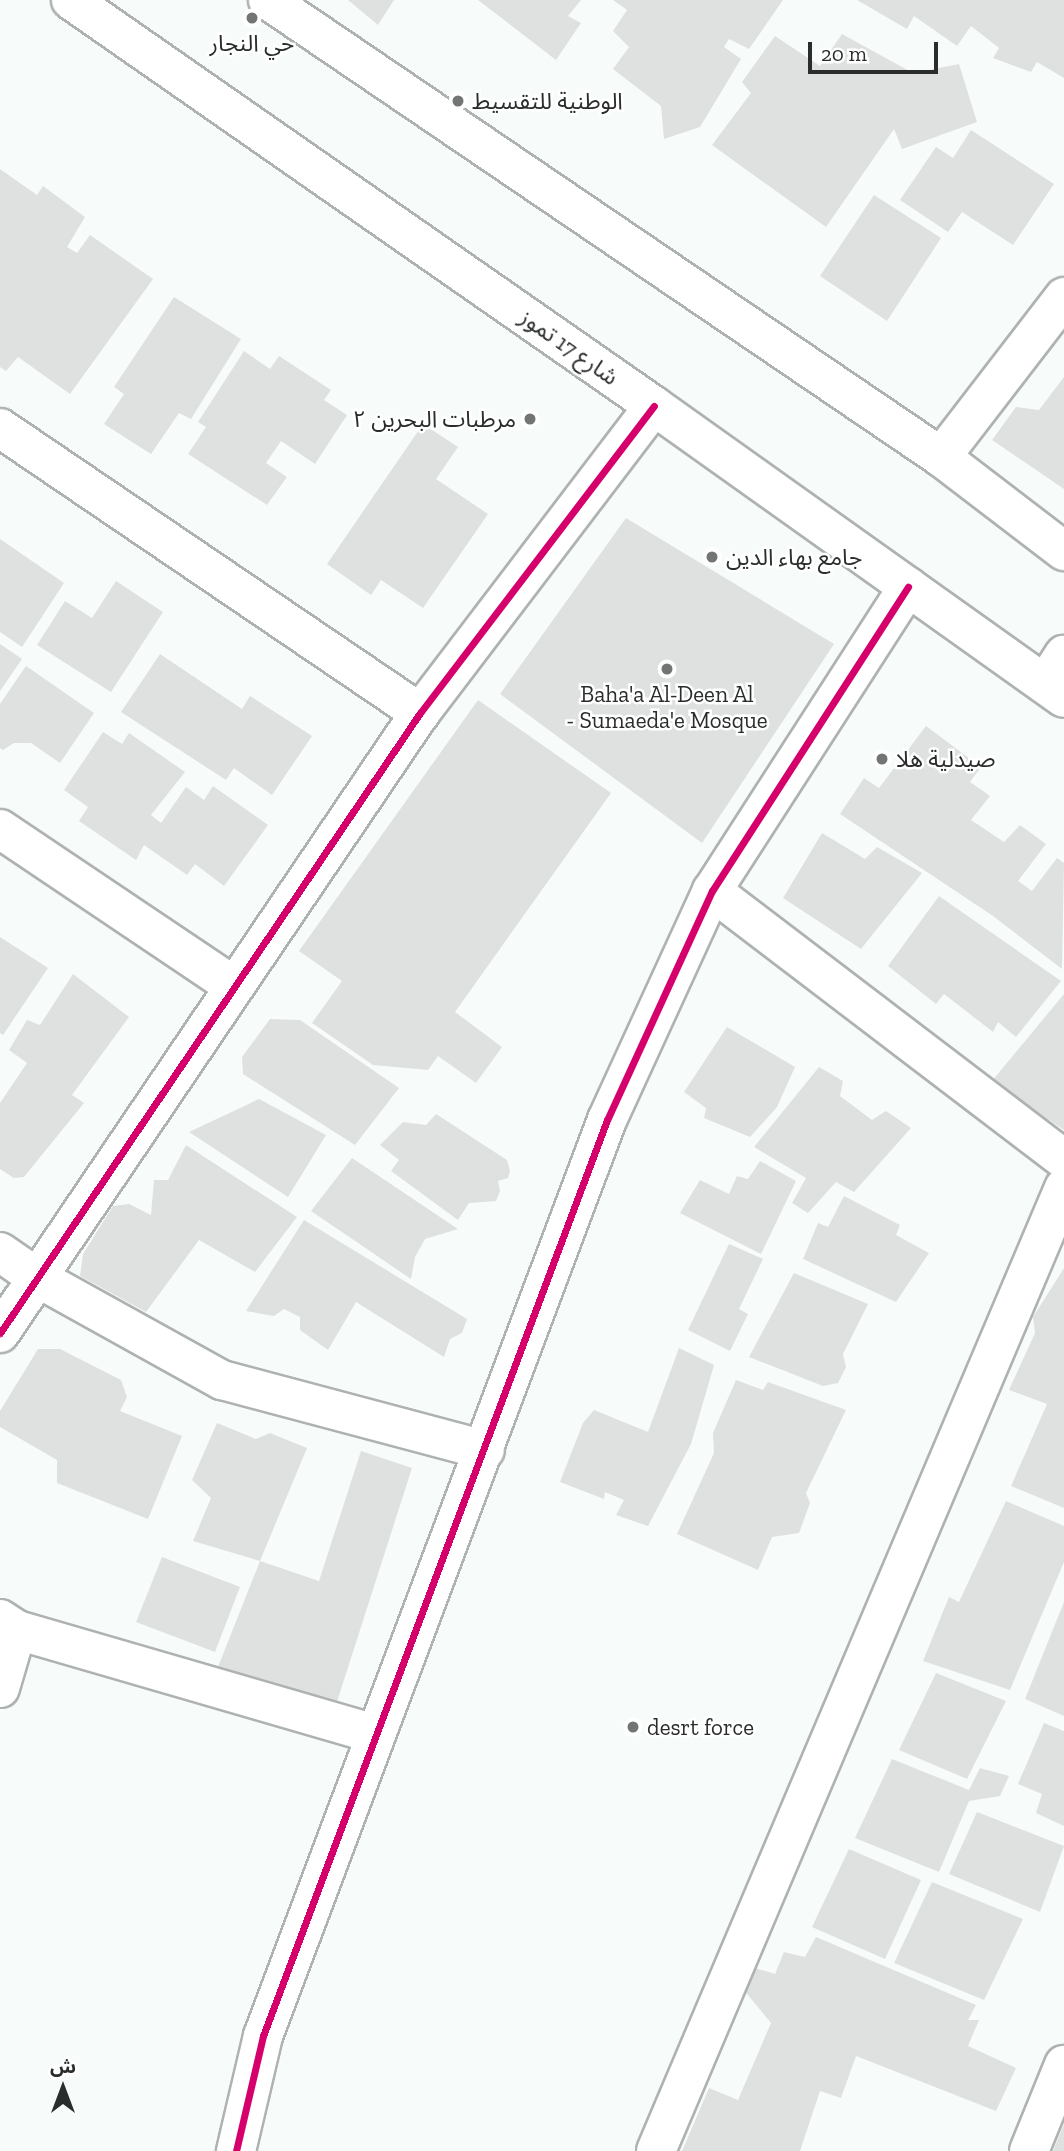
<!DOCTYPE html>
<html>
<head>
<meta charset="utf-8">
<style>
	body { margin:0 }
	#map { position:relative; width:1064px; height:2151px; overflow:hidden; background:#f7fcfa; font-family:"Zilla Slab","Noto Sans Arabic",serif }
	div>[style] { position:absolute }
	.building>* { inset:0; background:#dee1e0 }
	.roads { filter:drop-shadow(2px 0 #aeb2b1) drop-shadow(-2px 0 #aeb2b1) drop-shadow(0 2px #aeb2b1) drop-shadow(0 -2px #aeb2b1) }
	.minor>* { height:38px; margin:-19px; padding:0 19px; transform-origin:19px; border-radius:19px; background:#fefffe }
	.secondary>* { height:38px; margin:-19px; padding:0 19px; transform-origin:19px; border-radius:19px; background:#fefffe }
	.cycleway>* { height:7px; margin:-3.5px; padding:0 3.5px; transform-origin:3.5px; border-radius:3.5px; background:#d6006c }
	.dots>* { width:19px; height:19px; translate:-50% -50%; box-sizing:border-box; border:4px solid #fff; border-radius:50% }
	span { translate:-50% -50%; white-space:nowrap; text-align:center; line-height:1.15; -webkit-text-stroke:5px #fff; paint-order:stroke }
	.poi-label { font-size:23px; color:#2a2d2c }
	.left { translate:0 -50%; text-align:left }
	.right { translate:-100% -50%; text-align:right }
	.street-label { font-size:23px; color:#2a2d2c }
	.north { position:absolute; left:28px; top:2053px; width:70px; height:70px; -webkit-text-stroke:5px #fff; paint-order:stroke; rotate:0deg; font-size:19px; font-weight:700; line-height:28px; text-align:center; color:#2a2d2c }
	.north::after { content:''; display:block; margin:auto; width:24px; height:32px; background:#2a2d2c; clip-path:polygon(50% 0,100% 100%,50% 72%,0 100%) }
	.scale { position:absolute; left:808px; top:42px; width:130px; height:32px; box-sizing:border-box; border:4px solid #2a2d2c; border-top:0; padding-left:9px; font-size:21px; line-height:24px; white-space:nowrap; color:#2a2d2c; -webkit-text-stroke:5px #fff; paint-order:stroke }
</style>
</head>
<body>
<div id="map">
	<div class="building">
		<i style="clip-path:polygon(348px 0,394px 0,378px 25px)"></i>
		<i style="clip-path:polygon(478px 0,581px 0,568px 16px,581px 23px,556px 60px)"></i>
		<i style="clip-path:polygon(613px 0,783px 0,749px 49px,729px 39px,724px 47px,741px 59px,700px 127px,664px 139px,661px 106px,613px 69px,629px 47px,613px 31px,627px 10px)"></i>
		<i style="clip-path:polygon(857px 0,1064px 0,1064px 78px,1037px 62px,1031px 72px,993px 58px,999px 48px,971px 26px,957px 46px,914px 16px,907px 29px)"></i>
		<i style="clip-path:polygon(842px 34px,913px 73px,959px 64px,977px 122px,902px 149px,894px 129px,826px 227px,712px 145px,751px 93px,742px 82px,775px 36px,820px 66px)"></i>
		<i style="clip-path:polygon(971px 130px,1054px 184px,1013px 245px,962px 212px,948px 232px,900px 200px,936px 147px,953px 158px)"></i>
		<i style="clip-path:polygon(0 169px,37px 195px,43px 186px,85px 217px,67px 247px,77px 253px,90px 235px,153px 279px,70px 394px,18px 357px,6px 371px,0 367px)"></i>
		<i style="clip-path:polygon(874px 195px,941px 238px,887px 321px,820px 276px)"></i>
		<i style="clip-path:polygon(174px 297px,241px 339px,191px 419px,179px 413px,151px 454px,104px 424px,124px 394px,114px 387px)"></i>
		<i style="clip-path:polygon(244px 351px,270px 369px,279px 356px,331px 390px,324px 400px,347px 415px,315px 464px,281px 441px,266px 463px,287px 477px,267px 505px,188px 454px,206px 427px,198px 422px)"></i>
		<i style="clip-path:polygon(1064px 377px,1064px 489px,992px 440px,1016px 407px,1039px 410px)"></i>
		<i style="clip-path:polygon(423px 424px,458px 447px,436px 479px,488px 514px,423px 608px,381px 580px,371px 595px,327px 564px)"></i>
		<i style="clip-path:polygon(626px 518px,834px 644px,702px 843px,500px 694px)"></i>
		<i style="clip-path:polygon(0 539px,64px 583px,22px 647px,0 632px)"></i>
		<i style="clip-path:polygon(116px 581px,163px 612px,111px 692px,37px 645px,65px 601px,92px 618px)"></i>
		<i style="clip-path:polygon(0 644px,22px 659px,0 691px)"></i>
		<i style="clip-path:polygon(160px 654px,242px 709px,250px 696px,312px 736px,272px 795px,234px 768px,226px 780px,121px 712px)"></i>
		<i style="clip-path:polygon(26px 666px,94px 713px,60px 763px,31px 743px,14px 743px,3px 750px,0 748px,0 704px)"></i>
		<i style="clip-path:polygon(478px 700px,611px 793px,455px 1012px,502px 1047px,476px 1083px,438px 1056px,428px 1070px,373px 1065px,312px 1023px,342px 981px,299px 951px)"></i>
		<i style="clip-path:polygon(926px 726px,981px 767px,970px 782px,990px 796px,971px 820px,1004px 842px,1020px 825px,1046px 844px,1018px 881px,1032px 891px,1057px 858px,1064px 863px,1062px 969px,993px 916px,840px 814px,864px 778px,879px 788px)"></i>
		<i style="clip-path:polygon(103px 732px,122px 744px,129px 733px,185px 772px,151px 815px,161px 823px,186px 787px,204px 800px,213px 786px,268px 825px,224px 886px,195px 864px,187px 875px,144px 845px,136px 860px,79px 821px,88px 807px,64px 790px)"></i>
		<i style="clip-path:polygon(822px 833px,865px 859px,877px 847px,922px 873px,861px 949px,783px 898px)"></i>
		<i style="clip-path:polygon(939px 896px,1061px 981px,1016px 1037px,998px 1022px,993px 1032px,944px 994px,936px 1004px,888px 966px)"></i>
		<i style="clip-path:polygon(0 937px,48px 968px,3px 1035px,0 1033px)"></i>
		<i style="clip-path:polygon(73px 974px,129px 1017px,72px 1095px,84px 1103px,24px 1177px,14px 1178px,0 1169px,0 1103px,27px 1063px,9px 1050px,27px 1020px,40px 1025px)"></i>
		<i style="clip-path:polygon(1064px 994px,1064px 1130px,992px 1081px)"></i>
		<i style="clip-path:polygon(270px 1019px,300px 1020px,399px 1088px,355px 1145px,243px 1074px,242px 1057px)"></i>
		<i style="clip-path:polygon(727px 1027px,795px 1067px,777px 1107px,750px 1137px,704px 1118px,706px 1108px,684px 1092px)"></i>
		<i style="clip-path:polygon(819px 1067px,843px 1081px,840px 1096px,872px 1120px,886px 1111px,911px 1128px,854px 1192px,836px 1182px,808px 1213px,792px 1203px,806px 1178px,754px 1147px)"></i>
		<i style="clip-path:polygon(259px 1099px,326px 1135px,288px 1197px,189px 1132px)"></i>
		<i style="clip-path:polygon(436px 1114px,507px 1160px,510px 1171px,508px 1178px,498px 1181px,500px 1191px,496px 1201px,469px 1203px,458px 1220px,391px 1171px,399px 1160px,380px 1145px,403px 1122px,426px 1125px)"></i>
		<i style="clip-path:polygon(186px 1145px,297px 1217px,255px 1272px,199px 1240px,146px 1312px,80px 1276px,83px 1254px,113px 1206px,129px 1204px,151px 1215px,154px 1180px,168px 1180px)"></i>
		<i style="clip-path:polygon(352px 1158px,458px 1229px,425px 1239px,415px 1257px,411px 1279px,311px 1211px)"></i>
		<i style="clip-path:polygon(760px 1161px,796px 1181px,761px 1254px,680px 1213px,700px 1180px,729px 1194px,737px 1176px,748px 1179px)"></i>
		<i style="clip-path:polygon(844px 1196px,900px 1225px,896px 1235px,929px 1253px,896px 1302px,803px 1259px,818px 1223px,828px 1227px)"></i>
		<i style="clip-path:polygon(304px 1220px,467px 1319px,462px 1333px,450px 1339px,444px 1357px,356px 1302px,328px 1350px,300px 1330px,300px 1317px,284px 1309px,274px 1316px,246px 1311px)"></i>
		<i style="clip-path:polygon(729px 1244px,763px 1259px,739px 1309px,748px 1314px,730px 1351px,688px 1330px)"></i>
		<i style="clip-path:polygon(1064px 1268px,1064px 1508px,1011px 1486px,1047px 1404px,1009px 1390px,1035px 1333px,1033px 1317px)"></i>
		<i style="clip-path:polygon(794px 1273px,868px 1304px,843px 1354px,846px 1367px,838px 1383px,823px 1386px,749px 1357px)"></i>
		<i style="clip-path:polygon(679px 1348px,714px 1365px,691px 1444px,648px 1526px,616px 1515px,624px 1500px,605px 1492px,604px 1499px,560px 1482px,583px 1423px,594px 1410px,648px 1432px)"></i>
		<i style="clip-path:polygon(38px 1349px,60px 1349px,121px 1380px,127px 1397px,120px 1411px,182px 1436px,148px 1519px,57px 1483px,57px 1460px,0 1427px,0 1411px)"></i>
		<i style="clip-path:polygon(736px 1380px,763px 1390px,768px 1382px,846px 1410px,806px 1493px,810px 1503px,799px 1533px,772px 1537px,758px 1570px,677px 1534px,714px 1453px,713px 1433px)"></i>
		<i style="clip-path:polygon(217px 1423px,256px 1439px,270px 1433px,307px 1448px,260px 1561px,319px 1581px,361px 1451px,412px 1468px,335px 1708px,216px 1672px,260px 1561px,193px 1541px,211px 1498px,192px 1480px)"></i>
		<i style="clip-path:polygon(1006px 1501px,1064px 1526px,1064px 1562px,1010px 1690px,923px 1661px,949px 1597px,959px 1602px)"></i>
		<i style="clip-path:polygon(162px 1557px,240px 1587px,215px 1652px,136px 1622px)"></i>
		<i style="clip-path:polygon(1064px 1602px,1064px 1716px,1025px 1699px)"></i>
		<i style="clip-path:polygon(936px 1673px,1006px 1701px,967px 1779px,899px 1750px)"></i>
		<i style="clip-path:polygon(1044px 1723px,1064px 1731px,1064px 1826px,1036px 1813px,1042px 1794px,1018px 1784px)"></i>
		<i style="clip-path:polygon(892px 1759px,969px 1790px,980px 1768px,1009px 1776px,1000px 1796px,969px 1801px,939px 1872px,855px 1838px)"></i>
		<i style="clip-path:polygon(977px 1812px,1064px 1846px,1040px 1912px,949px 1874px)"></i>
		<i style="clip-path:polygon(849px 1849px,921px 1880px,885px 1959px,812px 1927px)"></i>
		<i style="clip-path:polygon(932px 1882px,1023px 1919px,984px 2000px,894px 1963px)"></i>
		<i style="clip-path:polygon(816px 1937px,976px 2005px,968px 2020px,979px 2020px,968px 2046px,1016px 2068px,996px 2111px,856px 2056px,841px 2098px,820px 2091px,800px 2151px,682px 2151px,709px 2088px,738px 2100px,771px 2023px,743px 1989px,752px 1967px,775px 1974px,784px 1952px,805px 1957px)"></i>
		<i style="clip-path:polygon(1064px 2124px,1064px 2151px,1053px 2151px)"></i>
	</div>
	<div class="roads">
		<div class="minor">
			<i style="left:0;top:428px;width:508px;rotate:34.16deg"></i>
			<i style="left:941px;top:457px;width:202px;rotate:-52.4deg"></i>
			<i style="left:0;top:829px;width:282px;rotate:33.9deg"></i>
			<i style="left:712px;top:891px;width:442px;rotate:37.3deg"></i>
			<i style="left:0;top:1252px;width:44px;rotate:34.8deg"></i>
			<i style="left:36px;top:1277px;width:213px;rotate:29deg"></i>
			<i style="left:222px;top:1380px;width:272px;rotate:14.9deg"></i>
			<i style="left:0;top:1333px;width:749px;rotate:-55.89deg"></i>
			<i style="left:420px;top:713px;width:386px;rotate:-52.7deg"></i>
			<i style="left:0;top:1619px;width:20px;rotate:33deg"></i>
			<i style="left:17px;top:1630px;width:372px;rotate:16.2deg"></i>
			<i style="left:0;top:1688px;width:60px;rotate:-73.7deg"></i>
			<i style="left:236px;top:2151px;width:118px;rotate:-76.8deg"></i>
			<i style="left:263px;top:2036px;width:978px;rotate:-69.42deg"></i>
			<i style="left:607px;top:1120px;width:252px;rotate:-65.4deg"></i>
			<i style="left:712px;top:891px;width:362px;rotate:-57.2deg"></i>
			<i style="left:656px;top:2151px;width:1046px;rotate:-67.04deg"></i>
			<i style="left:1029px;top:2151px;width:93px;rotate:-67.9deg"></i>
		</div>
		<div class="secondary">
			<i style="left:71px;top:0;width:710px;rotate:34.85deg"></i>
			<i style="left:654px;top:406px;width:503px;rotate:35.46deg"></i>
			<i style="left:268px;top:0;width:813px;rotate:34.18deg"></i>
			<i style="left:941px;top:457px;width:155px;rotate:37.4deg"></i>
			<i style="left:1045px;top:684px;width:35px;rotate:-57deg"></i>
		</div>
	</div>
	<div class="cycleway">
		<i style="left:0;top:1333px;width:749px;rotate:-55.89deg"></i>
		<i style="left:420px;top:713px;width:386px;rotate:-52.7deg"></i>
		<i style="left:236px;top:2151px;width:118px;rotate:-76.8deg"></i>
		<i style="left:263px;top:2036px;width:978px;rotate:-69.42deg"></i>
		<i style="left:607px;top:1120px;width:252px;rotate:-65.4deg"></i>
		<i style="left:712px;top:891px;width:362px;rotate:-57.2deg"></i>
	</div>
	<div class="dots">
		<i style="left:252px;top:18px;background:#727574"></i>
		<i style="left:458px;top:101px;background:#727574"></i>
		<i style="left:530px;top:419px;background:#727574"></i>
		<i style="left:712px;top:557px;background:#727574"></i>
		<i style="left:667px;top:669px;background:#727574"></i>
		<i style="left:882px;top:759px;background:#727574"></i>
		<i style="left:633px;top:1727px;background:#727574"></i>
	</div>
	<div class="poi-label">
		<span style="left:252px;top:43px">حي النجار</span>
		<span class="left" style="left:472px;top:101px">الوطنية للتقسيط</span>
		<span class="right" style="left:516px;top:419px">مرطبات البحرين ٢</span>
		<span class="left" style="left:726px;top:557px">جامع بهاء الدين</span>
		<span style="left:667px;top:707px">Baha'a Al-Deen Al<br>- Sumaeda'e Mosque</span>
		<span class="left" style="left:896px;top:759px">صيدلية هلا</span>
		<span class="left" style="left:647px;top:1727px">desrt force</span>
	</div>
	<div class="street-label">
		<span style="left:569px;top:347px;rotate:35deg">شارع 17 تموز</span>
	</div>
	<div class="north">ش</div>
	<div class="scale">20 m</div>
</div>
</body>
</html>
